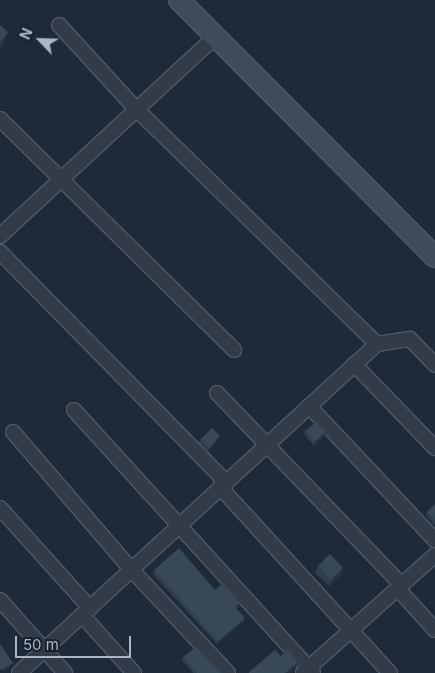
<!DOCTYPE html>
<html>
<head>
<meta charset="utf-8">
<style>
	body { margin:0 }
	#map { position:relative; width:435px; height:673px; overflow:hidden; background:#1e2a38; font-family:Inter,sans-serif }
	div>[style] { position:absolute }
	.roads { filter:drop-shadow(1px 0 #4f5967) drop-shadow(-1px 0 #4f5967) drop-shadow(0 1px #4f5967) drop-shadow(0 -1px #4f5967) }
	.minor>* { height:14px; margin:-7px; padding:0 7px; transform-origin:7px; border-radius:7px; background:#313c48 }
	.secondary>* { height:20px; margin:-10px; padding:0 10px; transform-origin:10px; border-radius:10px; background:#3f4b5c }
	.wall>* { inset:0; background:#313e4d }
	.shaded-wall>* { inset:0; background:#28323e }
	.building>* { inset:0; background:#394859 }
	span { translate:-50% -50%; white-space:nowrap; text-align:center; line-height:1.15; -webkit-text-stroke:4px #17212d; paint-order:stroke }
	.north { position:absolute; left:15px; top:15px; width:50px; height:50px; -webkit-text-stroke:4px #17212d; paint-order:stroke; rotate:294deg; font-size:14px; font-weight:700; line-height:20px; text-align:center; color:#abb6c6 }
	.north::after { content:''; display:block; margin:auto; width:18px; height:22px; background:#abb6c6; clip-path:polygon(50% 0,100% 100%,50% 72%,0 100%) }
	.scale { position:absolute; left:15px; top:636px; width:116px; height:22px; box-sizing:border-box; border:2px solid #abb6c6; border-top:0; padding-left:6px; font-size:15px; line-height:18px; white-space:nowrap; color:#abb6c6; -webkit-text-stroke:4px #17212d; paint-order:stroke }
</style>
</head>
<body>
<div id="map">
	<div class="roads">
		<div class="minor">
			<i style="left:0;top:119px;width:329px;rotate:44.6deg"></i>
			<i style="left:0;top:236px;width:294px;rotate:-42.8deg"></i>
			<i style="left:0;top:252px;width:322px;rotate:45.5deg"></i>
			<i style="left:377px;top:344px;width:33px;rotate:-9deg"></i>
			<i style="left:410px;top:339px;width:36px;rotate:46deg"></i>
			<i style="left:354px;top:364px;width:117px;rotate:46deg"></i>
			<i style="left:217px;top:393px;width:267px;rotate:46.1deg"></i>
			<i style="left:309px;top:406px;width:184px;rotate:46.8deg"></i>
			<i style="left:74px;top:410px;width:355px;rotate:47.7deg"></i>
			<i style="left:13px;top:432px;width:181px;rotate:49.3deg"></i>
			<i style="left:131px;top:569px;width:142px;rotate:47deg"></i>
			<i style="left:220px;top:487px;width:252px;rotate:47.6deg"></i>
			<i style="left:0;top:508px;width:135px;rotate:48deg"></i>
			<i style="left:398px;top:589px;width:55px;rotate:47.9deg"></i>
			<i style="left:0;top:600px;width:98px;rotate:48.3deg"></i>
			<i style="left:82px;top:615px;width:78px;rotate:48.1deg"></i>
			<i style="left:19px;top:673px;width:486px;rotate:-42.6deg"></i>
			<i style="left:377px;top:344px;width:335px;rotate:-135.7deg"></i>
			<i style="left:137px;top:110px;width:115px;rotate:-132.5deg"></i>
			<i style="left:303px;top:673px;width:177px;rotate:-41.8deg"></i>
		</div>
		<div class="secondary">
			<i style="left:179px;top:0;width:363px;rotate:45.1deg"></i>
		</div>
	</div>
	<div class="wall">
		<i style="clip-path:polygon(305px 431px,326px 432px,325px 436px,314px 446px,304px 434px)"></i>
		<i style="clip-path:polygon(201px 439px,219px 440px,208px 451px,199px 442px)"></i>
		<i style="clip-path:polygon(435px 504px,435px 525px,426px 515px,427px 512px)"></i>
		<i style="clip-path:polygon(318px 566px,341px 575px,329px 586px,315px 573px)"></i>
		<i style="clip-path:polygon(154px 570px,239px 606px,236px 609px,244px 622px,217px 644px,153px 574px)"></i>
		<i style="clip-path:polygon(183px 657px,221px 673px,193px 673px,182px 660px)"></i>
	</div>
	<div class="shaded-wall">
		<i style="clip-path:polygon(8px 32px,4px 44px,0 49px,0 43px)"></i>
		<i style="clip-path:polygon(326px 432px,325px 436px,314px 446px,315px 442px)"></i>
		<i style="clip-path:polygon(220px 436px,219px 440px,208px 451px,209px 448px)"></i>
		<i style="clip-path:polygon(343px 568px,341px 575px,329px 586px,331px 580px)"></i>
		<i style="clip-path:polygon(245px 618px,244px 622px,217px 644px,218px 641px)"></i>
		<i style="clip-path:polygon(298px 662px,296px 668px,290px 673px,285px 673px)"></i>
		<i style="clip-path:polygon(13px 663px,11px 666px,1px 673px,2px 670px)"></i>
	</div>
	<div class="building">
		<i style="clip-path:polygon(0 25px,8px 32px,0 43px)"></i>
		<i style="clip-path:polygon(316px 422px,326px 432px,315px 442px,305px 431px)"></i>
		<i style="clip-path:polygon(212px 428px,220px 436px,209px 448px,201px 439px)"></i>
		<i style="clip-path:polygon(435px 504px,435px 520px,427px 512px)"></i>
		<i style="clip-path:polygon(179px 548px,215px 590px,223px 583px,240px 603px,235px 607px,245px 618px,218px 641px,154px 570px)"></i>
		<i style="clip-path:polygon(330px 554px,343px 568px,331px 580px,318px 566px)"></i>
		<i style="clip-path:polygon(0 644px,13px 663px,2px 670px,0 669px)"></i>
		<i style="clip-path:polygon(196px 647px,221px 673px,197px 673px,183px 657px)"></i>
		<i style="clip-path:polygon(275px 650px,281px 656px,288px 650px,298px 662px,285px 673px,249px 673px,249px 672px)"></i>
	</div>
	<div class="north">N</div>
	<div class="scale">50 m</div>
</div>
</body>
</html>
